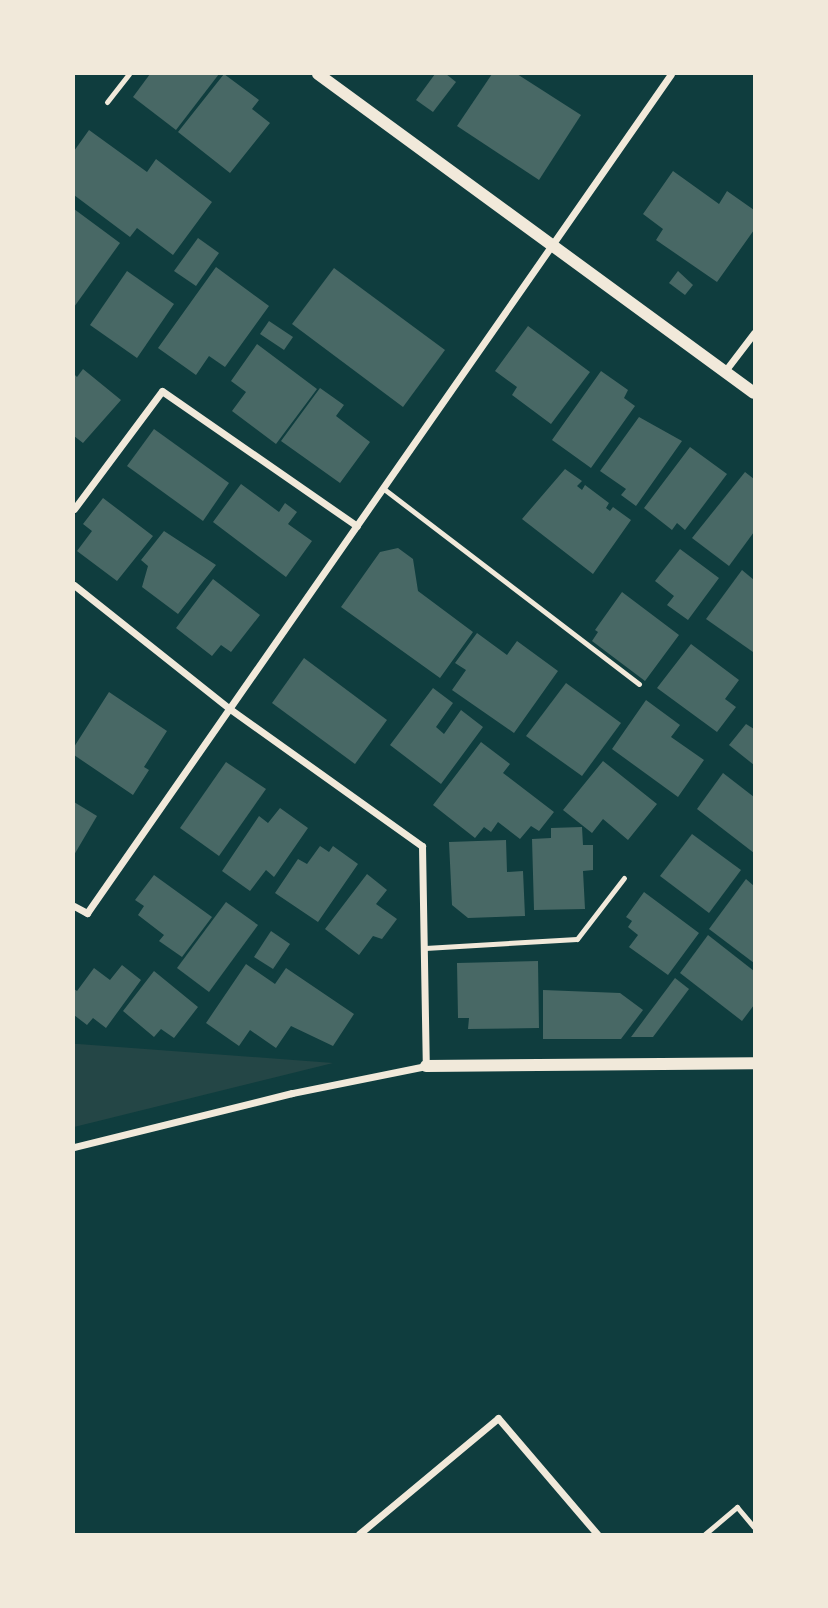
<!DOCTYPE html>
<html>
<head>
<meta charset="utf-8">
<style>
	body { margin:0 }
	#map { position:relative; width:828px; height:1608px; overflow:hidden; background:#0f3d3e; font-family:"Fira Sans Condensed",sans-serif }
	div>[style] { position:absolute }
	.green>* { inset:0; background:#244646 }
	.building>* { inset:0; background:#486865 }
	.service>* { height:5px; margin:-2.5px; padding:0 2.5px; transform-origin:2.5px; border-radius:2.5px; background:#f1e9da }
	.minor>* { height:7px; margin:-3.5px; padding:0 3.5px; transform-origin:3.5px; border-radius:3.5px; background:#f1e9da }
	.tertiary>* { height:12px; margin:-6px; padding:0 6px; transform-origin:6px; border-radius:6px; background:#f1e9da }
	span { translate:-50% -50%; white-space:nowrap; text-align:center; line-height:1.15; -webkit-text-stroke:6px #f1e9da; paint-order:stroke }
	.frame { position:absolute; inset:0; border:75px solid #f1e9da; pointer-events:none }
</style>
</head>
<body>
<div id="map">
	<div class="green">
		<i style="clip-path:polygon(74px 1044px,78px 1044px,333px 1063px,74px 1127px)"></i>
	</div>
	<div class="building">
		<i style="clip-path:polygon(150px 74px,219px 74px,176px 130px,133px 97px)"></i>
		<i style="clip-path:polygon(224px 74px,259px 100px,252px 109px,270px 123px,230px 173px,178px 132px)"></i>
		<i style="clip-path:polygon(435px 74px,446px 74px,456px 82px,433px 112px,416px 100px)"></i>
		<i style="clip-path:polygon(492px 74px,517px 74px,581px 115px,539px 180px,457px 126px)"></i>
		<i style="clip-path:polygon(89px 130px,147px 172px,156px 159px,212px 202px,173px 255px,137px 228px,130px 237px,74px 195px,74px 151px)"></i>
		<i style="clip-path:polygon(673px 171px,719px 204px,727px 191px,754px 210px,754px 230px,717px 282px,656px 240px,663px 229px,643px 214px)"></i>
		<i style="clip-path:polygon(74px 209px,120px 243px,74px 307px)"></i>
		<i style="clip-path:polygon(198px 238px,219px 253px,196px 286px,174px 271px)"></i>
		<i style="clip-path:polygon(216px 267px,269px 306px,225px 367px,209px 356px,196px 375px,158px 348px)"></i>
		<i style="clip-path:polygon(334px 268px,445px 350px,403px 407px,292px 324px)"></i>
		<i style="clip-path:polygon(127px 271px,174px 304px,137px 358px,90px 325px)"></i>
		<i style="clip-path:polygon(678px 271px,693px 285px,685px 295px,669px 283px)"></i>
		<i style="clip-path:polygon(269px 321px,293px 337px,284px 350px,260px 334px)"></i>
		<i style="clip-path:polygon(528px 326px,590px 372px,551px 424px,512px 395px,517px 387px,495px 371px)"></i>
		<i style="clip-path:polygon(257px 344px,317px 389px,276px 444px,232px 411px,246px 392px,231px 381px)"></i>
		<i style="clip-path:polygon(83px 369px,121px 400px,83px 443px,74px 436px,74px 374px,77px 377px)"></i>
		<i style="clip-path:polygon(601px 371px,628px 390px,624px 398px,635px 406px,591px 468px,552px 440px)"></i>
		<i style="clip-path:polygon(320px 388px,344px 405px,336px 416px,370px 442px,340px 483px,281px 441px)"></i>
		<i style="clip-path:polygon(639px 417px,682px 441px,636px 506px,621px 495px,626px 489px,600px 471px)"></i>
		<i style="clip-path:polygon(154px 429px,229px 483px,203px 521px,127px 466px)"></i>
		<i style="clip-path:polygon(690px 447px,727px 474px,685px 530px,677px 523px,672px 530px,644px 508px)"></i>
		<i style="clip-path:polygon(565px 469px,582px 481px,577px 486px,582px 490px,585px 485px,609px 503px,606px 508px,610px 511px,613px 507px,631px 520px,593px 574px,522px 519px)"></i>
		<i style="clip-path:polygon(745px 472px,754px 479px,754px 532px,729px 566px,692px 538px)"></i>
		<i style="clip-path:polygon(241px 484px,279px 512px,285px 503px,297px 512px,288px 524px,312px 541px,286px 577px,213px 522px)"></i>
		<i style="clip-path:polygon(103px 498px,153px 536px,117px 581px,77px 551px,92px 531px,83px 524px)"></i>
		<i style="clip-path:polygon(164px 531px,216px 565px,178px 614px,142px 587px,148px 566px,141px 560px)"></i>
		<i style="clip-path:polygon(398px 548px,413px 559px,418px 591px,473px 632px,440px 678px,341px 607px,380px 552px)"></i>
		<i style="clip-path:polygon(680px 549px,719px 578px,688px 620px,667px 605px,674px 596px,655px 581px)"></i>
		<i style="clip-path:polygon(742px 570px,754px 580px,753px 652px,706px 619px)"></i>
		<i style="clip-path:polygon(213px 579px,260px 615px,231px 652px,221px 645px,212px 656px,176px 628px)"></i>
		<i style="clip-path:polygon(622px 592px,679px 635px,645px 681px,592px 641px,598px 632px,595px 630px)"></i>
		<i style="clip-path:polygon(477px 633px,507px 655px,517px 641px,558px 671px,514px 733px,452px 690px,466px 670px,455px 663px)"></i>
		<i style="clip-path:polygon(691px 644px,739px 680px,725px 699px,736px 707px,717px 732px,657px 688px)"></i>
		<i style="clip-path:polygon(304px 658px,387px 720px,355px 764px,272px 703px)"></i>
		<i style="clip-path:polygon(566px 683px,621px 723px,582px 776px,526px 736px)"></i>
		<i style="clip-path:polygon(433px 688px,453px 703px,436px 727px,444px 734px,461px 710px,483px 727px,441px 784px,390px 745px)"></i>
		<i style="clip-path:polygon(109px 692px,167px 731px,144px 767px,149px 770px,133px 795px,74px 755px,74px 747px)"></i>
		<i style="clip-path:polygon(646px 700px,680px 725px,671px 737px,704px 760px,678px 797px,612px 749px)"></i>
		<i style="clip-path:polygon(746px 724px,754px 729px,754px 765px,729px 745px)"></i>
		<i style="clip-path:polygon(481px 742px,510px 764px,503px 773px,554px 812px,539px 831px,531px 826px,520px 839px,498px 822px,491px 832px,484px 827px,475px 838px,433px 805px)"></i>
		<i style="clip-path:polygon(603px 761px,657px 804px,628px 840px,603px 819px,592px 833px,563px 810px)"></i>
		<i style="clip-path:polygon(226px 762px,266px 789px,219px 856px,180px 828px)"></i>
		<i style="clip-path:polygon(723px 773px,754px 797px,754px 853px,697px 809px)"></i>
		<i style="clip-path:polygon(74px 802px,97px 816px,74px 855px)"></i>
		<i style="clip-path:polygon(280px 808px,308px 828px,274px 877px,266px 870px,250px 891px,222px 871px,259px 816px,268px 823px)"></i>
		<i style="clip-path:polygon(582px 827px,583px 845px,593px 845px,593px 870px,583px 871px,585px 909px,534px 910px,532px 839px,551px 838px,551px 828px)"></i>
		<i style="clip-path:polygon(692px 834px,741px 870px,709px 913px,660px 876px)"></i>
		<i style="clip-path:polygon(506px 840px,507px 872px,523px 871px,525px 916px,468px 918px,452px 905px,449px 842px)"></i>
		<i style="clip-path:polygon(320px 846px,329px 852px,333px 846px,358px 864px,318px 922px,275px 893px,298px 859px,307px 864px)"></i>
		<i style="clip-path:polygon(367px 874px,387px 890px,376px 904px,397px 919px,382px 939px,373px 936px,359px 955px,325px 929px)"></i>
		<i style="clip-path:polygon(154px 875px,212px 917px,182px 957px,159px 941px,164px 935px,138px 915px,144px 906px,135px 900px)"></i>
		<i style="clip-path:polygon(746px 879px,754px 886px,754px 963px,709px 929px)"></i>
		<i style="clip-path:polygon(644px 892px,699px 933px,668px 975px,629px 947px,638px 935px,628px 927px,632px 921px,626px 917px)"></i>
		<i style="clip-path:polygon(226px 902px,258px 925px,209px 992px,177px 968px)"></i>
		<i style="clip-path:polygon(271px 931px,290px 944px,273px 969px,254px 957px)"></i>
		<i style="clip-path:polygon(708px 935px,754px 971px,754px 1005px,742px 1021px,680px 973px)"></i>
		<i style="clip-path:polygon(538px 961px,539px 1028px,468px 1029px,469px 1018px,458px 1018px,457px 963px)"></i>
		<i style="clip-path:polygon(246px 964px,275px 984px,286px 968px,354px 1014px,333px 1046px,291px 1026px,276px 1048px,250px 1030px,239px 1046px,206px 1023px)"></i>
		<i style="clip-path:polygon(122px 965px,141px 980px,106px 1028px,93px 1018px,87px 1025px,74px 1015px,74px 989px,77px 991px,94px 968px,110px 980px)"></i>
		<i style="clip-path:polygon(154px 971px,198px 1007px,174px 1038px,161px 1029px,154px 1037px,123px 1011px)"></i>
		<i style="clip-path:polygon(675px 978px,689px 989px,653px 1037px,631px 1037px)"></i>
		<i style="clip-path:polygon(543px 990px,620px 993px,643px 1010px,621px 1039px,543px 1039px)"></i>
	</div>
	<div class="service">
		<i style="left:107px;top:102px;width:36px;rotate:-52deg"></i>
		<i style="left:384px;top:489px;width:321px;rotate:37.4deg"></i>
		<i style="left:425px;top:948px;width:152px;rotate:-3.4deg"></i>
		<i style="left:577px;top:939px;width:77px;rotate:-52.4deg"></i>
		<i style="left:705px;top:1534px;width:42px;rotate:-40.2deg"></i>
		<i style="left:737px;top:1507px;width:26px;rotate:50deg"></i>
	</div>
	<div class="minor">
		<i style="left:725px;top:371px;width:48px;rotate:-52.7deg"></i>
		<i style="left:74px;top:509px;width:147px;rotate:-53.3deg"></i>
		<i style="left:162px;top:391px;width:237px;rotate:34.7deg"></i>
		<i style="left:74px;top:585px;width:199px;rotate:38.5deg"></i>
		<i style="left:230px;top:709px;width:236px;rotate:35.5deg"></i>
		<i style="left:422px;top:846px;width:220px;rotate:89deg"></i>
		<i style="left:426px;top:1066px;width:137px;rotate:168.6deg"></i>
		<i style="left:292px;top:1093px;width:225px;rotate:166.1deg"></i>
		<i style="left:74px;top:906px;width:15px;rotate:28deg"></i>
		<i style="left:87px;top:913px;width:1022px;rotate:-55.16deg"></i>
		<i style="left:359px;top:1534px;width:181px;rotate:-39.8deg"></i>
		<i style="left:498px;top:1418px;width:153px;rotate:49.5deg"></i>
	</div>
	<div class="tertiary">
		<i style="left:318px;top:74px;width:540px;rotate:36.19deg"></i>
		<i style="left:426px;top:1066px;width:328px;rotate:-0.5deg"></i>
	</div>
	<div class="frame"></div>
</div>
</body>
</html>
